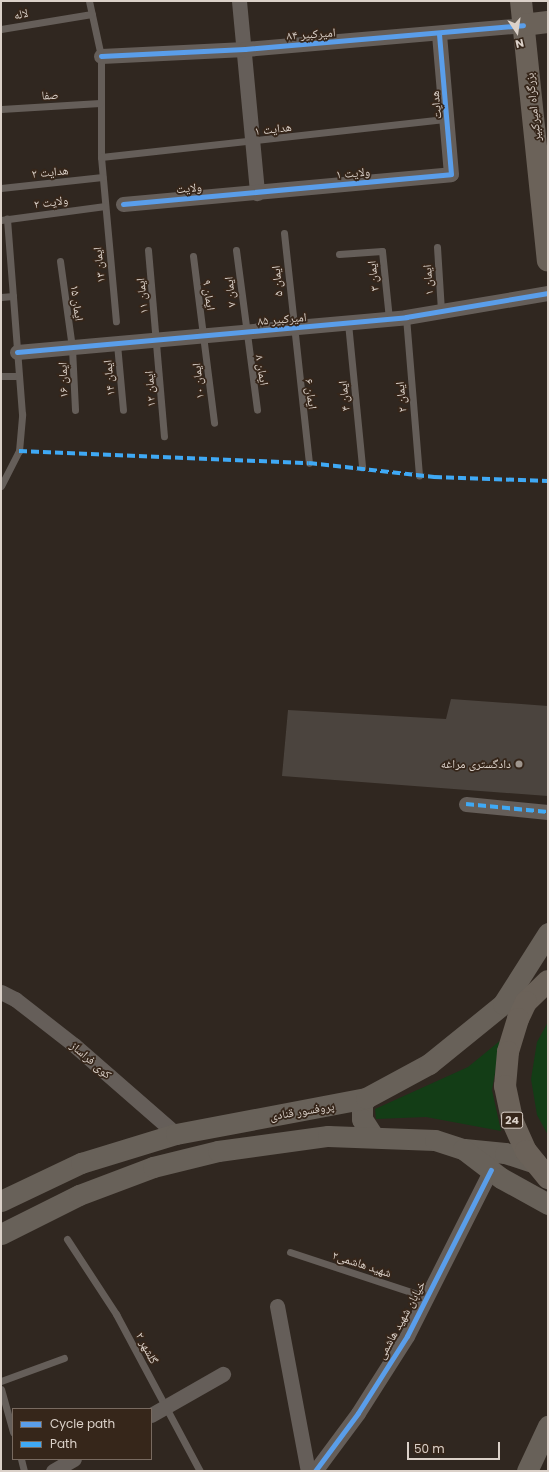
<!DOCTYPE html>
<html>
<head>
<meta charset="utf-8">
<style>
	body { margin:0 }
	#map { position:relative; width:549px; height:1472px; overflow:hidden; background:#302720; font-family:Poppins,"Noto Naskh Arabic",sans-serif }
	div>[style] { position:absolute }
	.green>* { inset:0; background:#133d16 }
	.building>* { inset:0; background:#4b443e }
	.service>* { height:7px; margin:-3.5px; padding:0 3.5px; transform-origin:3.5px; border-radius:3.5px; background:#655e59 }
	.minor>* { height:15px; margin:-7.5px; padding:0 7.5px; transform-origin:7.5px; border-radius:7.5px; background:#655e59 }
	.secondary>* { height:21px; margin:-10.5px; padding:0 10.5px; transform-origin:10.5px; border-radius:10.5px; background:#686159 }
	.primary>* { height:22px; margin:-11px; padding:0 11px; transform-origin:11px; border-radius:11px; background:#6b6259 }
	.quiet>* { height:4px; margin-top:-2px; transform-origin:0; background:repeating-linear-gradient(90deg,#3fa9f5 0 8px,transparent 0 12px) }
	.cycleway>* { height:5px; margin:-2.5px; padding:0 2.5px; transform-origin:2.5px; border-radius:2.5px; background:#5a9eea }
	.dots>* { width:11px; height:11px; translate:-50% -50%; box-sizing:border-box; border:2px solid #36261a; border-radius:50% }
	span { translate:-50% -50%; white-space:nowrap; text-align:center; line-height:1.15; -webkit-text-stroke:3.5px #36261a; paint-order:stroke }
	.shield-label span { padding:1px 3px; background:#36261a; border:1px solid; border-radius:3px; -webkit-text-stroke-width:0 }
	.shield-label { font-size:11px; color:#dbd1c9; font-weight:700 }
	.street-label { font-size:12px; color:#dbd1c9 }
	.poi-label { font-size:12px; color:#dbd1c9 }
	.right { translate:-100% -50%; text-align:right }
	.frame { position:absolute; inset:0; border:2px solid #dbd1c9; pointer-events:none }
	.legend { position:absolute; left:12px; top:1408px; width:140px; height:52px; box-sizing:border-box; background:#36261a; border:1px solid #786a60; margin:0; padding:5px 7px; list-style:none; font-size:12px; color:#dbd1c9 }
	.legend li { display:flex; align-items:center; gap:8px; height:20px }
	.legend b { width:20px; border:1px solid #786a60 }
	.north { position:absolute; left:497px; top:12px; width:40px; height:40px; -webkit-text-stroke:3px #36261a; paint-order:stroke; rotate:167deg; font-size:11px; font-weight:700; line-height:16px; text-align:center; color:#dbd1c9 }
	.north::after { content:''; display:block; margin:auto; width:14px; height:18px; background:#dbd1c9; clip-path:polygon(50% 0,100% 100%,50% 72%,0 100%) }
	.scale { position:absolute; left:407px; top:1442px; width:93px; height:18px; box-sizing:border-box; border:2px solid #dbd1c9; border-top:0; padding-left:5px; font-size:12px; line-height:14px; white-space:nowrap; color:#dbd1c9; -webkit-text-stroke:3px #36261a; paint-order:stroke }
</style>
</head>
<body>
<div id="map">
	<div class="green">
		<i style="clip-path:polygon(548px 1022px,548px 1135px,537px 1115px,531px 1079px,537px 1042px)"></i>
		<i style="clip-path:polygon(501px 1040px,492px 1090px,501px 1131px,426px 1117px,376px 1119px,375px 1109px,468px 1067px)"></i>
	</div>
	<div class="building">
		<i style="clip-path:polygon(451px 699px,548px 706px,548px 796px,282px 776px,288px 710px,446px 719px)"></i>
	</div>
	<div class="service">
		<i style="left:89px;top:1px;width:56px;rotate:77.7deg"></i>
		<i style="left:101px;top:56px;width:101px;rotate:90deg"></i>
		<i style="left:101px;top:157px;width:165px;rotate:84.8deg"></i>
		<i style="left:1px;top:29px;width:92px;rotate:-9.4deg"></i>
		<i style="left:1px;top:109px;width:99px;rotate:-3.5deg"></i>
		<i style="left:101px;top:157px;width:348px;rotate:-6.3deg"></i>
		<i style="left:1px;top:188px;width:102px;rotate:-6.2deg"></i>
		<i style="left:1px;top:220px;width:105px;rotate:-7.7deg"></i>
		<i style="left:284px;top:233px;width:231px;rotate:83.8deg"></i>
		<i style="left:437px;top:247px;width:64px;rotate:86.4deg"></i>
		<i style="left:148px;top:250px;width:187px;rotate:85.1deg"></i>
		<i style="left:236px;top:250px;width:161px;rotate:82.5deg"></i>
		<i style="left:339px;top:254px;width:43px;rotate:-4deg"></i>
		<i style="left:382px;top:251px;width:68px;rotate:84.1deg"></i>
		<i style="left:193px;top:256px;width:168px;rotate:82.8deg"></i>
		<i style="left:60px;top:261px;width:88px;rotate:82.1deg"></i>
		<i style="left:72px;top:348px;width:62px;rotate:87.2deg"></i>
		<i style="left:1px;top:297px;width:12px;rotate:-5deg"></i>
		<i style="left:406px;top:317px;width:159px;rotate:85.3deg"></i>
		<i style="left:348px;top:323px;width:145px;rotate:84.4deg"></i>
		<i style="left:117px;top:344px;width:66px;rotate:84.8deg"></i>
		<i style="left:1px;top:376px;width:17px"></i>
		<i style="left:1px;top:486px;width:39px;rotate:-63deg"></i>
		<i style="left:19px;top:451px;width:37px;rotate:-85deg"></i>
		<i style="left:22px;top:414px;width:196px;rotate:-94.4deg"></i>
		<i style="left:67px;top:1239px;width:90px;rotate:56.8deg"></i>
		<i style="left:116px;top:1314px;width:178px;rotate:61.9deg"></i>
		<i style="left:290px;top:1252px;width:143px;rotate:18.3deg"></i>
		<i style="left:1px;top:1381px;width:67px;rotate:-20.1deg"></i>
		<i style="left:1px;top:1389px;width:45px;rotate:74.4deg"></i>
		<i style="left:21px;top:1459px;width:12px;rotate:76deg"></i>
	</div>
	<div class="minor">
		<i style="left:239px;top:1px;width:193px;rotate:84.6deg"></i>
		<i style="left:101px;top:56px;width:144px;rotate:-2.8deg"></i>
		<i style="left:245px;top:49px;width:279px;rotate:-4.9deg"></i>
		<i style="left:123px;top:204px;width:329px;rotate:-5.2deg"></i>
		<i style="left:451px;top:174px;width:140px;rotate:-94.9deg"></i>
		<i style="left:17px;top:352px;width:391px;rotate:-5.1deg"></i>
		<i style="left:406px;top:317px;width:144px;rotate:-9.6deg"></i>
		<i style="left:466px;top:804px;width:82px;rotate:5.6deg"></i>
		<i style="left:1px;top:992px;width:16px;rotate:27deg"></i>
		<i style="left:15px;top:999px;width:75px;rotate:37.9deg"></i>
		<i style="left:74px;top:1045px;width:135px;rotate:41.1deg"></i>
		<i style="left:277px;top:1306px;width:168px;rotate:79.4deg"></i>
		<i style="left:151px;top:1415px;width:83px;rotate:-29.7deg"></i>
		<i style="left:53px;top:1471px;width:24px;rotate:-30deg"></i>
		<i style="left:315px;top:1471px;width:72px;rotate:-53.4deg"></i>
		<i style="left:358px;top:1413px;width:91px;rotate:-57.5deg"></i>
		<i style="left:407px;top:1336px;width:186px;rotate:-63.2deg"></i>
	</div>
	<div class="secondary">
		<i style="left:366px;top:1098px;width:7px;rotate:124deg"></i>
		<i style="left:362px;top:1104px;width:15px;rotate:90deg"></i>
		<i style="left:362px;top:1119px;width:20px;rotate:57deg"></i>
		<i style="left:464px;top:1149px;width:41px;rotate:5.6deg"></i>
		<i style="left:505px;top:1153px;width:33px;rotate:18deg"></i>
		<i style="left:1px;top:1201px;width:89px;rotate:-25.4deg"></i>
		<i style="left:81px;top:1163px;width:99px;rotate:-17deg"></i>
		<i style="left:176px;top:1134px;width:193px;rotate:-10.7deg"></i>
		<i style="left:366px;top:1098px;width:72px;rotate:-28.4deg"></i>
		<i style="left:429px;top:1064px;width:95px;rotate:-39deg"></i>
		<i style="left:503px;top:1004px;width:84px;rotate:-57.6deg"></i>
		<i style="left:1px;top:1234px;width:87px;rotate:-26.6deg"></i>
		<i style="left:79px;top:1195px;width:79px;rotate:-20.7deg"></i>
		<i style="left:153px;top:1167px;width:67px;rotate:-13.8deg"></i>
		<i style="left:218px;top:1151px;width:111px;rotate:-7.8deg"></i>
		<i style="left:328px;top:1136px;width:107px;rotate:2.1deg"></i>
		<i style="left:435px;top:1140px;width:29px;rotate:18deg"></i>
		<i style="left:463px;top:1149px;width:48px;rotate:37.3deg"></i>
		<i style="left:501px;top:1178px;width:54px;rotate:29deg"></i>
		<i style="left:527px;top:1471px;width:50px;rotate:-65deg"></i>
	</div>
	<div class="primary">
		<i style="left:521px;top:1px;width:261px;rotate:84.1deg"></i>
		<i style="left:523px;top:25px;width:25px;rotate:-7deg"></i>
		<i style="left:548px;top:981px;width:30px;rotate:136deg"></i>
		<i style="left:526px;top:1002px;width:19px;rotate:115deg"></i>
		<i style="left:518px;top:1019px;width:34px;rotate:107deg"></i>
		<i style="left:508px;top:1052px;width:34px;rotate:95deg"></i>
		<i style="left:505px;top:1086px;width:35px;rotate:78deg"></i>
		<i style="left:512px;top:1120px;width:34px;rotate:66deg"></i>
		<i style="left:526px;top:1151px;width:35px;rotate:51deg"></i>
	</div>
	<div class="quiet">
		<i style="left:19px;top:451px;width:290px;rotate:2.4deg"></i>
		<i style="left:309px;top:463px;width:126px;rotate:6.4deg"></i>
		<i style="left:434px;top:477px;width:114px;rotate:2deg"></i>
		<i style="left:466px;top:804px;width:82px;rotate:5.6deg"></i>
	</div>
	<div class="cycleway">
		<i style="left:101px;top:56px;width:144px;rotate:-2.8deg"></i>
		<i style="left:245px;top:49px;width:279px;rotate:-4.9deg"></i>
		<i style="left:123px;top:204px;width:329px;rotate:-5.2deg"></i>
		<i style="left:451px;top:174px;width:140px;rotate:-94.9deg"></i>
		<i style="left:17px;top:352px;width:391px;rotate:-5.1deg"></i>
		<i style="left:406px;top:317px;width:144px;rotate:-9.6deg"></i>
		<i style="left:315px;top:1471px;width:72px;rotate:-53.4deg"></i>
		<i style="left:358px;top:1413px;width:91px;rotate:-57.5deg"></i>
		<i style="left:407px;top:1336px;width:186px;rotate:-63.2deg"></i>
	</div>
	<div class="dots">
		<i style="left:519px;top:764px;background:#9f968e"></i>
	</div>
	<div class="shield-label">
		<span style="left:512px;top:1120px">24</span>
	</div>
	<div class="street-label">
		<span style="left:21px;top:14px;rotate:-11deg">لاله</span>
		<span style="left:311px;top:34px;rotate:-4deg">امیرکبیر ۸۴</span>
		<span style="left:50px;top:95px;rotate:-3deg">صفا</span>
		<span style="left:436px;top:105px;rotate:-96deg">هدایت</span>
		<span style="left:533px;top:107px;rotate:-96deg">بزرگراه امیرکبیر</span>
		<span style="left:273px;top:129px;rotate:-7deg">هدایت ۱</span>
		<span style="left:50px;top:172px;rotate:-6deg">هدایت ۲</span>
		<span style="left:353px;top:173px;rotate:-5deg">ولایت ۱</span>
		<span style="left:189px;top:188px;rotate:-5deg">ولایت</span>
		<span style="left:51px;top:202px;rotate:-8deg">ولایت ۲</span>
		<span style="left:99px;top:265px;rotate:-96deg">ایمان ۱۳</span>
		<span style="left:373px;top:276px;rotate:-96deg">ایمان ۳</span>
		<span style="left:428px;top:280px;rotate:-94deg">ایمان ۱</span>
		<span style="left:277px;top:281px;rotate:-95deg">ایمان ۵</span>
		<span style="left:230px;top:292px;rotate:-96deg">ایمان ۷</span>
		<span style="left:209px;top:295px;rotate:82deg">ایمان ۹</span>
		<span style="left:142px;top:296px;rotate:-96deg">ایمان ۱۱</span>
		<span style="left:77px;top:303px;rotate:82deg">ایمان ۱۵</span>
		<span style="left:282px;top:319px;rotate:-5deg">امیرکبیر ۸۵</span>
		<span style="left:262px;top:370px;rotate:81deg">ایمان ۸</span>
		<span style="left:109px;top:378px;rotate:-95deg">ایمان ۱۴</span>
		<span style="left:63px;top:380px;rotate:-92deg">ایمان ۱۶</span>
		<span style="left:198px;top:381px;rotate:-96deg">ایمان ۱۰</span>
		<span style="left:150px;top:389px;rotate:-94deg">ایمان ۱۲</span>
		<span style="left:311px;top:394px;rotate:83deg">ایمان ۶</span>
		<span style="left:344px;top:396px;rotate:-96deg">ایمان ۴</span>
		<span style="left:401px;top:397px;rotate:-95deg">ایمان ۲</span>
		<span style="left:91px;top:1060px;rotate:41deg">کوی فراساز</span>
		<span style="left:302px;top:1111px;rotate:-9deg">پروفسور قنادی</span>
		<span style="left:362px;top:1264px;rotate:18deg">شهید هاشمی۲</span>
		<span style="left:401px;top:1320px;rotate:-61deg">خیابان شهید هاشمی</span>
		<span style="left:147px;top:1348px;rotate:62deg">گلشهر ۲</span>
	</div>
	<div class="poi-label">
		<span class="right" style="left:511px;top:764px">دادگستری مراغه</span>
	</div>
	<div class="frame"></div>
	<ul class="legend">
	<li><b style="height:5px;background:#5a9eea"></b>Cycle path</li>
	<li><b style="height:5px;background:#3fa9f5"></b>Path</li>
	</ul>
	<div class="north">N</div>
	<div class="scale">50 m</div>
</div>
</body>
</html>
